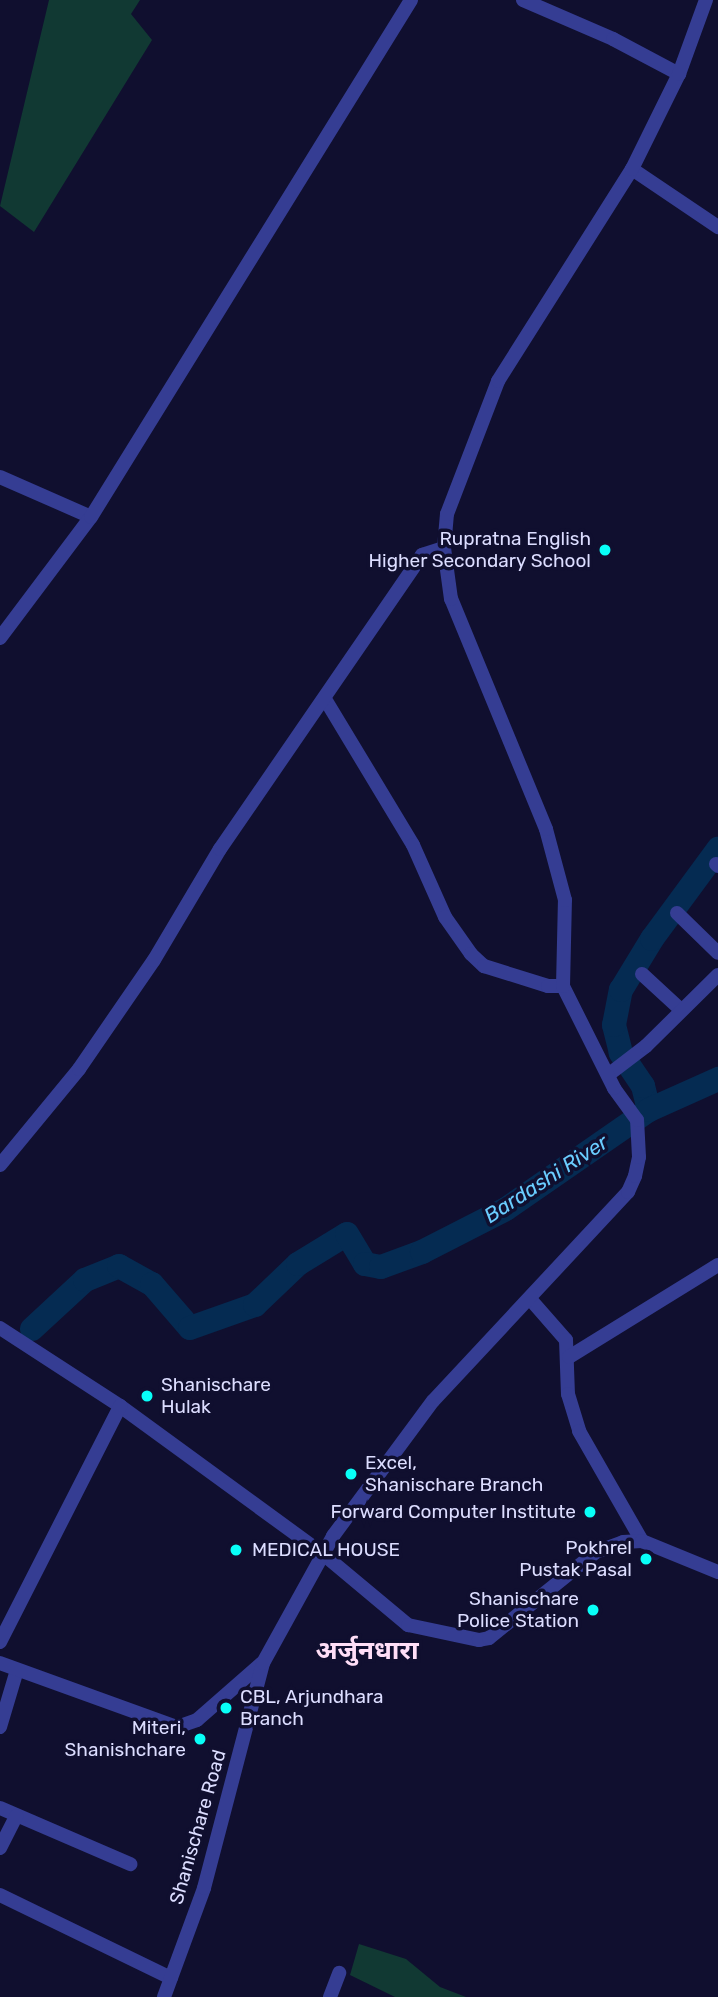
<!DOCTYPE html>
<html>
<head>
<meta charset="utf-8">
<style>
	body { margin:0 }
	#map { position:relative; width:718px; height:1997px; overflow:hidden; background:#100f2f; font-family:Rubik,"Noto Sans Devanagari",sans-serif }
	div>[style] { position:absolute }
	.green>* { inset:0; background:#113933 }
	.river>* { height:24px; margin:-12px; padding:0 12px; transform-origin:12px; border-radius:12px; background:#052b52 }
	.minor>* { height:14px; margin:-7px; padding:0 7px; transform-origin:7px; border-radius:7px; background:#353d93 }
	.tertiary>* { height:14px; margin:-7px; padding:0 7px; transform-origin:7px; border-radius:7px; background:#353d93 }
	.dots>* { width:19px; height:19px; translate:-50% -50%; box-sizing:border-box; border:4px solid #100f2f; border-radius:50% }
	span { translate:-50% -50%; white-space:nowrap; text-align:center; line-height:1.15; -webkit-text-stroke:7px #100f2f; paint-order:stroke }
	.poi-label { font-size:19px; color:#dcddff }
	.right { translate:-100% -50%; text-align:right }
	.left { translate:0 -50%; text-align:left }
	.street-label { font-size:19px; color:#dcddff }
	.water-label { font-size:21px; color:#6acdff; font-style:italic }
	.district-label { font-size:26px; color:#ffdef7; font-weight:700 }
</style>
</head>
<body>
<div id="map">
	<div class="green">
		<i style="clip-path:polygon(49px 0,140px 0,131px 14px,152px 40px,34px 232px,0 206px)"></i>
		<i style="clip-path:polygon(359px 1944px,406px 1959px,440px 1987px,466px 1997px,395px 1997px,350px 1975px)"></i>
	</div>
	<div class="river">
		<i style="left:649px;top:1110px;width:25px;rotate:-104deg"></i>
		<i style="left:643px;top:1086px;width:40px;rotate:-124deg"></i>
		<i style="left:621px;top:1053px;width:29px;rotate:-104deg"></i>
		<i style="left:614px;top:1025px;width:36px;rotate:-79deg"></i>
		<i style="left:621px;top:990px;width:60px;rotate:-58.7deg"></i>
		<i style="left:652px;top:939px;width:112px;rotate:-53.7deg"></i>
		<i style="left:32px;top:1329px;width:72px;rotate:-42.8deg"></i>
		<i style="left:85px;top:1280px;width:37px;rotate:-22deg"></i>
		<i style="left:119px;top:1266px;width:38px;rotate:29deg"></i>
		<i style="left:152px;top:1284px;width:58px;rotate:49.2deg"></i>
		<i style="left:190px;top:1328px;width:69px;rotate:-19.5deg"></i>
		<i style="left:255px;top:1305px;width:59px;rotate:-43.6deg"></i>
		<i style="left:298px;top:1264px;width:57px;rotate:-31.5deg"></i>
		<i style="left:347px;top:1234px;width:35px;rotate:59deg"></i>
		<i style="left:365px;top:1264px;width:16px;rotate:11deg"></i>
		<i style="left:381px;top:1267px;width:44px;rotate:-20.1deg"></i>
		<i style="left:422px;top:1252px;width:94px;rotate:-27.1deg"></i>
		<i style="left:506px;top:1209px;width:174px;rotate:-34.7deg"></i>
		<i style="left:649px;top:1110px;width:76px;rotate:-24.2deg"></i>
	</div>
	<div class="minor">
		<i style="left:523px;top:0;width:98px;rotate:23.4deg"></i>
		<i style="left:613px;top:39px;width:75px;rotate:27.9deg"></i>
		<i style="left:632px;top:169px;width:104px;rotate:34deg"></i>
		<i style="left:0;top:477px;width:99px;rotate:23.7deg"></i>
		<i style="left:0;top:638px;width:151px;rotate:-53.1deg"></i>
		<i style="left:91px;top:517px;width:608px;rotate:-58.24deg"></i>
		<i style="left:325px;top:699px;width:170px;rotate:58.9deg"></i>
		<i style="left:413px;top:845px;width:79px;rotate:66deg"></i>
		<i style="left:445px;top:917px;width:45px;rotate:54.9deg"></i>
		<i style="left:471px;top:954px;width:18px;rotate:43deg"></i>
		<i style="left:484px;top:966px;width:67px;rotate:17.4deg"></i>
		<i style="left:548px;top:986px;width:15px"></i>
		<i style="left:716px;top:864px;width:3px;rotate:45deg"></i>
		<i style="left:677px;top:913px;width:57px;rotate:44.3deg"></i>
		<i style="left:642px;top:974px;width:53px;rotate:42.7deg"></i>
		<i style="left:608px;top:1075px;width:48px;rotate:-37.3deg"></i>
		<i style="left:646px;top:1046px;width:101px;rotate:-44.6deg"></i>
		<i style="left:0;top:1165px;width:124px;rotate:-50.5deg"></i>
		<i style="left:79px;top:1069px;width:132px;rotate:-55.5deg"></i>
		<i style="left:154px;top:960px;width:129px;rotate:-59.3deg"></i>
		<i style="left:220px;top:849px;width:357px;rotate:-55.5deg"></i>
		<i style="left:422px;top:555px;width:23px;rotate:-18deg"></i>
		<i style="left:531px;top:1300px;width:53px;rotate:48.8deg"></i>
		<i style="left:566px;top:1340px;width:54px;rotate:87.9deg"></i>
		<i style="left:568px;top:1394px;width:39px;rotate:73deg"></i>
		<i style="left:579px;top:1431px;width:127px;rotate:60.2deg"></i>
		<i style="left:0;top:1328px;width:143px;rotate:33deg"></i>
		<i style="left:120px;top:1406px;width:251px;rotate:36.1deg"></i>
		<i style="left:569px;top:1357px;width:175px;rotate:-31.7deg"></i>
		<i style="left:0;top:1642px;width:265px;rotate:-63deg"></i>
		<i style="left:0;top:1727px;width:59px;rotate:-73.4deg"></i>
		<i style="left:0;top:1808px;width:142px;rotate:23.3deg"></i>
		<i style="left:0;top:1848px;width:36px;rotate:-63deg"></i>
		<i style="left:0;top:1895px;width:190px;rotate:25.9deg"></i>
		<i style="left:330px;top:1997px;width:26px;rotate:-69deg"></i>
	</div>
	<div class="tertiary">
		<i style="left:323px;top:1554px;width:111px;rotate:39.9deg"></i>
		<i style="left:408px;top:1625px;width:73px;rotate:11.9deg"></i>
		<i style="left:479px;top:1640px;width:10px;rotate:-11deg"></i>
		<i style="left:489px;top:1638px;width:137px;rotate:-38.8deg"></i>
		<i style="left:596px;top:1552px;width:29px;rotate:-20deg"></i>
		<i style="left:623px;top:1542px;width:19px;rotate:-3deg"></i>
		<i style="left:642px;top:1541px;width:82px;rotate:22.2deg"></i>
		<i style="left:0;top:1663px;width:188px;rotate:19.9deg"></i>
		<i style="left:177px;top:1727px;width:21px;rotate:-19deg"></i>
		<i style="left:197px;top:1720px;width:86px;rotate:-41.2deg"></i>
		<i style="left:164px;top:1997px;width:116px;rotate:-69.8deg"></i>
		<i style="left:204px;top:1888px;width:233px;rotate:-75.3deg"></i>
		<i style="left:263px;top:1663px;width:145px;rotate:-61.1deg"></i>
		<i style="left:333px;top:1536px;width:168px;rotate:-53.5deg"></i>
		<i style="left:433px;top:1401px;width:286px;rotate:-47deg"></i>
		<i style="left:628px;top:1192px;width:17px;rotate:-66deg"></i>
		<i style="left:635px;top:1176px;width:19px;rotate:-78deg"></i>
		<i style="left:639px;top:1157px;width:37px;rotate:-93deg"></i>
		<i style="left:637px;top:1120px;width:39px;rotate:-126deg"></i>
		<i style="left:614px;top:1088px;width:114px;rotate:-116.6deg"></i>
		<i style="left:563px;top:986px;width:86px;rotate:-88.7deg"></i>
		<i style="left:565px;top:900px;width:73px;rotate:-105deg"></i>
		<i style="left:546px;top:829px;width:249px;rotate:-112.4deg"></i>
		<i style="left:451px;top:599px;width:51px;rotate:-97.8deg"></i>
		<i style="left:444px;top:548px;width:34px;rotate:-85deg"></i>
		<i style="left:447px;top:514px;width:142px;rotate:-69deg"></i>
		<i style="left:498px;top:381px;width:251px;rotate:-57.7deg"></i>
		<i style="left:632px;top:169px;width:106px;rotate:-63.7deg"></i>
		<i style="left:679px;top:74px;width:79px;rotate:-70deg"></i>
	</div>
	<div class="dots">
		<i style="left:605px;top:550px;background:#08fff8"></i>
		<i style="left:147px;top:1396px;background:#08fff8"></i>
		<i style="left:351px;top:1474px;background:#08fff8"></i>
		<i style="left:590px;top:1512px;background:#08fff8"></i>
		<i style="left:236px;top:1550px;background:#08fff8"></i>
		<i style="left:646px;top:1559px;background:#08fff8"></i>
		<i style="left:593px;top:1610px;background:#08fff8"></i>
		<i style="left:226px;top:1708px;background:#08fff8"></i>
		<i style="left:200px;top:1739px;background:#08fff8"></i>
	</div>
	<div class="poi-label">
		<span class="right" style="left:591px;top:550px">Rupratna English<br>Higher Secondary School</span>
		<span class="left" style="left:161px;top:1396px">Shanischare<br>Hulak</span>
		<span class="left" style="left:365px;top:1474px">Excel,<br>Shanischare Branch</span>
		<span class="right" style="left:576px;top:1512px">Forward Computer Institute</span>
		<span class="right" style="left:632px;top:1559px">Pokhrel<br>Pustak Pasal</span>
		<span class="left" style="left:252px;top:1550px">MEDICAL HOUSE</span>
		<span class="right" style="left:579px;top:1610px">Shanischare<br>Police Station</span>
		<span class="left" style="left:240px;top:1708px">CBL, Arjundhara<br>Branch</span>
		<span class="right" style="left:186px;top:1739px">Miteri,<br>Shanishchare</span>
	</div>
	<div class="street-label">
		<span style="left:198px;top:1827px;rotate:-74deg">Shanischare Road</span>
	</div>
	<div class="water-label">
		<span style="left:546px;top:1179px;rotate:-33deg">Bardashi River</span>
	</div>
	<div class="district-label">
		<span style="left:367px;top:1651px">अर्जुनधारा</span>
	</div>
</div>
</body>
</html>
